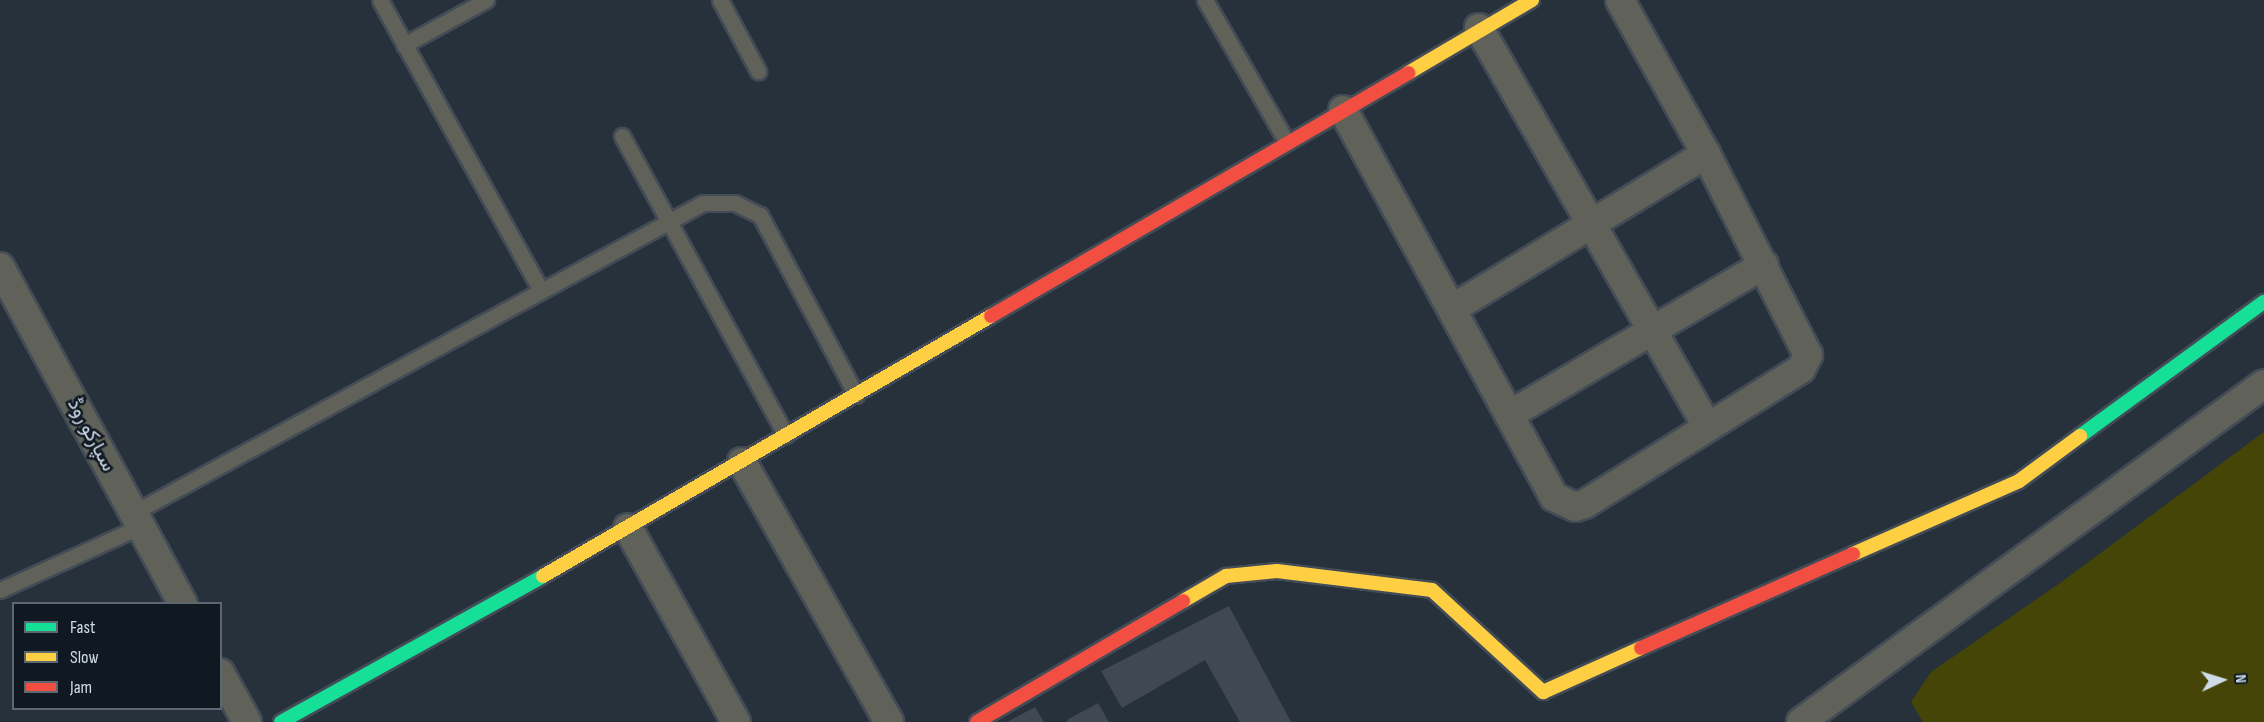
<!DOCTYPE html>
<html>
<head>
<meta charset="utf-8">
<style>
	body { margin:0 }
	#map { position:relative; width:2264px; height:722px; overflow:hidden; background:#26313c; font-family:"Sofia Sans Condensed",Vazirmatn,sans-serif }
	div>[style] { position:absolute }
	.green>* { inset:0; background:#464508 }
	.building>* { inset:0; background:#404952 }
	.roads { filter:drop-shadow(2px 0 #434c56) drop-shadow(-2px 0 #434c56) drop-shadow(0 2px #434c56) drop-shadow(0 -2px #434c56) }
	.lane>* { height:15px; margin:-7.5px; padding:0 7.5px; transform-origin:7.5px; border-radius:7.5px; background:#606159 }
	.street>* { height:28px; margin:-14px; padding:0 14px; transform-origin:14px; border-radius:14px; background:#606159 }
	.fast>* { height:14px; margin:-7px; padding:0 7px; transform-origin:7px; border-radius:7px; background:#16e098 }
	.slow>* { height:14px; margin:-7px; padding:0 7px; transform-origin:7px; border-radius:7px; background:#ffcf43 }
	.jam>* { height:14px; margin:-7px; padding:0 7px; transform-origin:7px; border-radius:7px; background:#f24e42 }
	span { translate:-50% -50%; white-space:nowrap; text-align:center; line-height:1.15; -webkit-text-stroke:5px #101922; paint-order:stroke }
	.street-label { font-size:20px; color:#cfdbe8 }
	.legend { position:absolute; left:12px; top:602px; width:210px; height:108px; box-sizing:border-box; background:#101922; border:2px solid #5c6771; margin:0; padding:8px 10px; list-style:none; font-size:18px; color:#cfdbe8 }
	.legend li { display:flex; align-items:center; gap:12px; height:30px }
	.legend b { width:30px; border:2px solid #5c6771 }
	.north { position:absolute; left:2192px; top:650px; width:60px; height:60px; -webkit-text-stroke:4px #101922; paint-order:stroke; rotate:86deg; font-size:16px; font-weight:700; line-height:24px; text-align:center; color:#cfdbe8 }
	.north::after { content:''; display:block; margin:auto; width:21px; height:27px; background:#cfdbe8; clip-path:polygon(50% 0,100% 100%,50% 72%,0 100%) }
</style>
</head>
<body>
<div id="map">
	<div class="green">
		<i style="clip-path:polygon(2264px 432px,2264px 722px,1923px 722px,1911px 702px,1931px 672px,2060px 583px)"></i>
	</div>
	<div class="building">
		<i style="clip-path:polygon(1229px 606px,1291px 722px,1240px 722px,1205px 660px,1122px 708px,1101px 671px)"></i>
		<i style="clip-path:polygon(1098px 703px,1109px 722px,1068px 722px,1067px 720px)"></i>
		<i style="clip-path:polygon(1035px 707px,1044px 722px,1007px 722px)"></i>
	</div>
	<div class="roads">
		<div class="lane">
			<i style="left:380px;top:0;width:333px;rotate:61deg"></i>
			<i style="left:720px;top:0;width:81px;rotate:61.8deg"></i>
			<i style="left:1205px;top:0;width:163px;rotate:60.1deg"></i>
			<i style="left:404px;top:45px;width:94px;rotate:-28.8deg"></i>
			<i style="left:622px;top:136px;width:341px;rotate:61.3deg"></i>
			<i style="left:133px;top:513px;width:649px;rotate:-28.54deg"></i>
			<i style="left:703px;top:203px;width:32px"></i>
			<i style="left:735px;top:203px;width:28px;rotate:26deg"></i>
			<i style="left:760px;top:215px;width:204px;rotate:61.9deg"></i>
			<i style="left:0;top:590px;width:155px;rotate:-24.4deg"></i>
		</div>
		<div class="street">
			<i style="left:1479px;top:28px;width:457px;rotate:60.2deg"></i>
			<i style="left:1343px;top:110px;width:441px;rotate:61.4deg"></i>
			<i style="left:1554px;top:497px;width:23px;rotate:25deg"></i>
			<i style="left:1575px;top:507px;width:10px;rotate:-17deg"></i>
			<i style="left:1585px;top:504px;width:255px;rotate:-32deg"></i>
			<i style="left:1801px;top:369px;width:16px;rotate:-63deg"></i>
			<i style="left:1808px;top:355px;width:225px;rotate:-116.9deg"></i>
			<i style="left:1706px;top:154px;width:176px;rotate:-119.2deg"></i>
			<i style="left:0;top:267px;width:383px;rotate:61.5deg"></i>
			<i style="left:1452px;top:309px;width:298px;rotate:-31.4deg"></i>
			<i style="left:1509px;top:415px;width:296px;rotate:-30.5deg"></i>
			<i style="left:742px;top:462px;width:299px;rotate:60.5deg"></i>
			<i style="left:628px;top:528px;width:222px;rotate:60.9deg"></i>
			<i style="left:220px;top:673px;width:56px;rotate:61.1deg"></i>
			<i style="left:1801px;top:722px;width:573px;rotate:-36.13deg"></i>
		</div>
		<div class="fast">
			<i style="left:2080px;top:436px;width:228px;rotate:-36.1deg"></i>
			<i style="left:281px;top:722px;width:300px;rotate:-29.1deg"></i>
		</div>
		<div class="slow">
			<i style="left:1408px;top:73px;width:144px;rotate:-30.5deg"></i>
			<i style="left:1853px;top:554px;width:181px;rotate:-23.7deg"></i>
			<i style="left:2019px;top:481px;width:76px;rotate:-36.4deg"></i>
			<i style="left:543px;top:576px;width:518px;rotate:-30.13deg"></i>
			<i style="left:1183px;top:601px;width:50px;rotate:-30.2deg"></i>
			<i style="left:1226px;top:576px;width:51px;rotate:-5.6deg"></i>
			<i style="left:1277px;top:571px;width:156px;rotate:7deg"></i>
			<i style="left:1432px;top:590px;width:151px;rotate:42.6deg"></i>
			<i style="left:1543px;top:692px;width:107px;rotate:-24.2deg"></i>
		</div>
		<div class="jam">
			<i style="left:991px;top:316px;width:483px;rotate:-30.2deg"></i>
			<i style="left:1641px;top:648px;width:232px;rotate:-23.9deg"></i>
			<i style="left:977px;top:722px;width:239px;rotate:-30.4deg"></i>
		</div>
	</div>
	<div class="street-label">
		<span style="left:91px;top:435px;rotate:62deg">سپارکو روڈ</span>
	</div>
	<ul class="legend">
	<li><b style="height:8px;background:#16e098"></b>Fast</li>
	<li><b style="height:8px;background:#ffcf43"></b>Slow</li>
	<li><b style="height:8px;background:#f24e42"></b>Jam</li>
	</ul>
	<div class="north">N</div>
</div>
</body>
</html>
